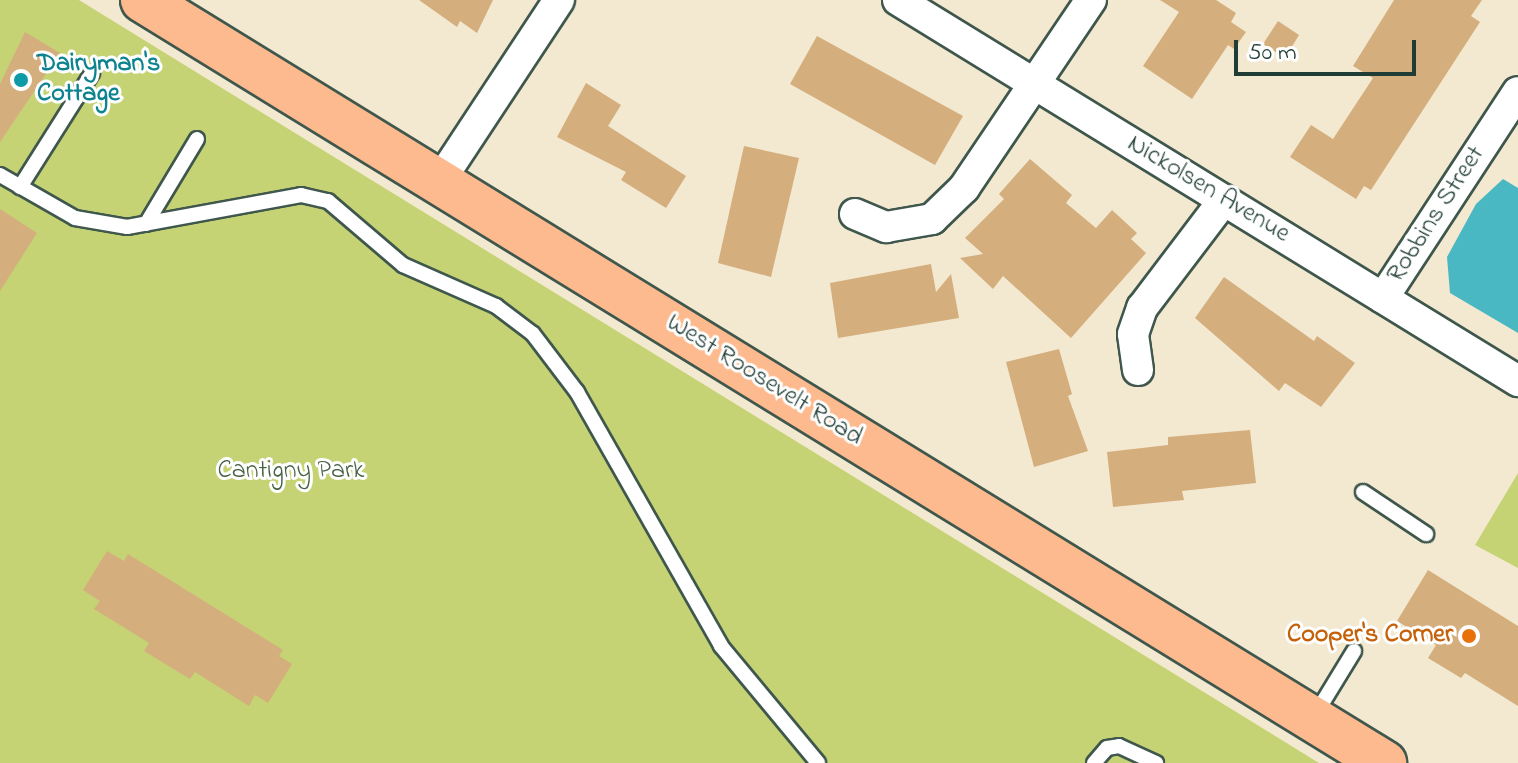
<!DOCTYPE html>
<html>
<head>
<meta charset="utf-8">
<style>
	body { margin:0 }
	#map { position:relative; width:1518px; height:763px; overflow:hidden; background:#f3e9d1; font-family:"Indie Flower",sans-serif }
	div>[style] { position:absolute }
	.green>* { inset:0; background:#c5d375 }
	.water>* { inset:0; background:#4ab8c3 }
	.building>* { inset:0; background:#d4ae7d }
	.roads { filter:drop-shadow(2px 0 #3f574c) drop-shadow(-2px 0 #3f574c) drop-shadow(0 2px #3f574c) drop-shadow(0 -2px #3f574c) }
	.service>* { height:14px; margin:-7px; padding:0 7px; transform-origin:7px; border-radius:7px; background:#fff }
	.minor>* { height:30px; margin:-15px; padding:0 15px; transform-origin:15px; border-radius:15px; background:#fff }
	.primary>* { height:44px; margin:-22px; padding:0 22px; transform-origin:22px; border-radius:22px; background:#fcba8e }
	.dots>* { width:22px; height:22px; translate:-50% -50%; box-sizing:border-box; border:4px solid #fff; border-radius:50% }
	span { translate:-50% -50%; white-space:nowrap; text-align:center; line-height:1.15; -webkit-text-stroke:6px #fff; paint-order:stroke }
	.culture-label { font-size:26px; color:#0d838f; font-weight:700 }
	.left { translate:0 -50%; text-align:left }
	.street-label { font-size:26px; color:#1f3d34 }
	.park-label { font-size:26px; color:#486244 }
	.food-label { font-size:26px; color:#c56008; font-weight:700 }
	.right { translate:-100% -50%; text-align:right }
	.scale { position:absolute; left:1234px; top:40px; width:182px; height:36px; box-sizing:border-box; border:4px solid #1f3d34; border-top:0; padding-left:10px; font-size:24px; line-height:28px; white-space:nowrap; color:#1f3d34; -webkit-text-stroke:6px #fff; paint-order:stroke }
</style>
</head>
<body>
<div id="map">
	<div class="green">
		<i style="clip-path:polygon(0 0,79px 0,1319px 763px,0 763px)"></i>
		<i style="clip-path:polygon(1518px 473px,1518px 568px,1475px 545px)"></i>
	</div>
	<div class="water">
		<i style="clip-path:polygon(1503px 179px,1518px 188px,1518px 333px,1450px 293px,1447px 257px,1476px 204px)"></i>
	</div>
	<div class="building">
		<i style="clip-path:polygon(419px 0,493px 0,477px 33px,460px 21px,457px 27px)"></i>
		<i style="clip-path:polygon(1160px 0,1216px 0,1236px 13px,1231px 22px,1246px 32px,1234px 49px,1228px 45px,1192px 99px,1143px 66px,1179px 12px)"></i>
		<i style="clip-path:polygon(1394px 0,1482px 0,1471px 16px,1480px 22px,1371px 190px,1364px 186px,1356px 199px,1290px 157px,1311px 125px,1333px 139px,1373px 78px,1353px 66px)"></i>
		<i style="clip-path:polygon(1278px 21px,1299px 35px,1285px 58px,1263px 44px)"></i>
		<i style="clip-path:polygon(25px 32px,60px 53px,0 142px,0 84px)"></i>
		<i style="clip-path:polygon(817px 36px,963px 116px,935px 165px,790px 84px)"></i>
		<i style="clip-path:polygon(586px 83px,621px 105px,608px 126px,686px 176px,666px 208px,621px 180px,626px 172px,557px 137px)"></i>
		<i style="clip-path:polygon(744px 146px,799px 158px,771px 277px,718px 263px)"></i>
		<i style="clip-path:polygon(1030px 159px,1072px 195px,1066px 203px,1096px 228px,1112px 210px,1137px 233px,1131px 239px,1146px 253px,1071px 338px,1003px 276px,993px 289px,960px 258px,983px 254px,965px 238px,1004px 199px,999px 194px)"></i>
		<i style="clip-path:polygon(0 209px,37px 233px,0 291px)"></i>
		<i style="clip-path:polygon(931px 264px,936px 292px,951px 274px,959px 318px,838px 338px,830px 283px)"></i>
		<i style="clip-path:polygon(1224px 277px,1314px 341px,1317px 336px,1355px 363px,1321px 407px,1285px 383px,1279px 391px,1195px 318px)"></i>
		<i style="clip-path:polygon(1059px 349px,1072px 394px,1068px 396px,1088px 451px,1034px 467px,1006px 362px)"></i>
		<i style="clip-path:polygon(1250px 430px,1256px 483px,1182px 491px,1184px 500px,1113px 507px,1107px 452px,1168px 445px,1168px 437px)"></i>
		<i style="clip-path:polygon(107px 551px,124px 561px,128px 554px,283px 650px,279px 656px,292px 664px,268px 703px,255px 695px,249px 706px,195px 672px,190px 679px,144px 651px,149px 643px,94px 609px,100px 601px,83px 590px)"></i>
		<i style="clip-path:polygon(1428px 570px,1518px 626px,1518px 706px,1465px 673px,1461px 678px,1428px 658px,1436px 645px,1397px 621px)"></i>
	</div>
	<div class="roads">
		<div class="service">
			<i style="left:0;top:175px;width:86px;rotate:29.8deg"></i>
			<i style="left:75px;top:218px;width:53px;rotate:9.8deg"></i>
			<i style="left:127px;top:227px;width:177px;rotate:-10.4deg"></i>
			<i style="left:301px;top:195px;width:28px;rotate:13deg"></i>
			<i style="left:328px;top:201px;width:99px;rotate:40.5deg"></i>
			<i style="left:403px;top:265px;width:102px;rotate:23.8deg"></i>
			<i style="left:496px;top:306px;width:46px;rotate:37.1deg"></i>
			<i style="left:533px;top:334px;width:73px;rotate:52.8deg"></i>
			<i style="left:577px;top:392px;width:292px;rotate:60.4deg"></i>
			<i style="left:721px;top:646px;width:152px;rotate:50.3deg"></i>
			<i style="left:20px;top:187px;width:135px;rotate:-57.7deg"></i>
			<i style="left:146px;top:224px;width:99px;rotate:-59deg"></i>
			<i style="left:1363px;top:492px;width:76px;rotate:33.7deg"></i>
			<i style="left:1315px;top:715px;width:75px;rotate:-58.6deg"></i>
			<i style="left:1094px;top:763px;width:20px;rotate:-49deg"></i>
			<i style="left:1107px;top:748px;width:12px;rotate:-9deg"></i>
			<i style="left:1119px;top:746px;width:41px;rotate:24.7deg"></i>
		</div>
		<div class="minor">
			<i style="left:898px;top:0;width:728px;rotate:31.57deg"></i>
			<i style="left:439px;top:182px;width:218px;rotate:-56.6deg"></i>
			<i style="left:855px;top:214px;width:34px;rotate:23deg"></i>
			<i style="left:886px;top:227px;width:47px;rotate:-9.9deg"></i>
			<i style="left:932px;top:219px;width:45px;rotate:-44.1deg"></i>
			<i style="left:964px;top:188px;width:227px;rotate:-56deg"></i>
			<i style="left:1383px;top:298px;width:246px;rotate:-56.8deg"></i>
			<i style="left:1138px;top:370px;width:36px;rotate:-98deg"></i>
			<i style="left:1133px;top:334px;width:28px;rotate:-71deg"></i>
			<i style="left:1142px;top:308px;width:136px;rotate:-52.8deg"></i>
		</div>
		<div class="primary">
			<i style="left:143px;top:0;width:1457px;rotate:31.58deg"></i>
		</div>
	</div>
	<div class="dots">
		<i style="left:21px;top:80px;background:#0f9aa8"></i>
		<i style="left:1469px;top:636px;background:#e8710a"></i>
	</div>
	<div class="culture-label">
		<span class="left" style="left:37px;top:80px">Dairyman's<br>Cottage</span>
	</div>
	<div class="street-label">
		<span style="left:1208px;top:190px;rotate:31deg">Nickolsen Avenue</span>
		<span style="left:1437px;top:215px;rotate:-57deg">Robbins Street</span>
		<span style="left:764px;top:381px;rotate:32deg">West Roosevelt Road</span>
	</div>
	<div class="park-label">
		<span style="left:291px;top:472px">Cantigny Park</span>
	</div>
	<div class="food-label">
		<span class="right" style="left:1453px;top:636px">Cooper's Corner</span>
	</div>
	<div class="scale">50 m</div>
</div>
</body>
</html>
